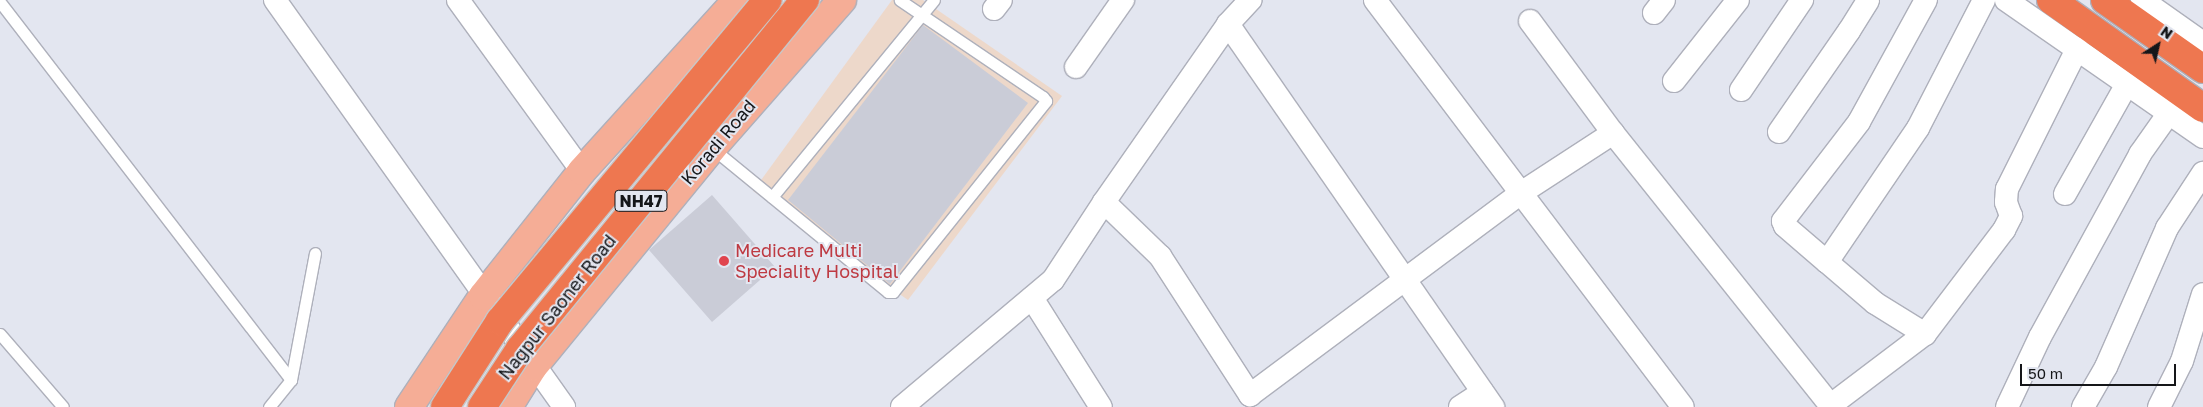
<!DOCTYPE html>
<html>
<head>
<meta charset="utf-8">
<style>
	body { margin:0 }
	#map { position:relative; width:2203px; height:407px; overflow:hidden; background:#e3e6f0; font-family:"Golos Text",sans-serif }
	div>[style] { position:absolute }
	.medical>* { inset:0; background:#edd8ca }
	.building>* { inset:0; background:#caccd7 }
	.roads { filter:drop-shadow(1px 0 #aeb0bb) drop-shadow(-1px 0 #aeb0bb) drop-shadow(0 1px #aeb0bb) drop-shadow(0 -1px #aeb0bb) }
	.lane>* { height:11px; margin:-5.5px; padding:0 5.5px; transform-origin:5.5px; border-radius:5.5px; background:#fff }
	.street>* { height:22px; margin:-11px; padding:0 11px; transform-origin:11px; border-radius:11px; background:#fff }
	.primary>* { height:28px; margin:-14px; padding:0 14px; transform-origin:14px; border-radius:14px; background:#f5ad96 }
	.highway>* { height:28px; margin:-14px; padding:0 14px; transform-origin:14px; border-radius:14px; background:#ee7750 }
	.bridges { filter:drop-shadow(1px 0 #c7c7c8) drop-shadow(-1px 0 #c7c7c8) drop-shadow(0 1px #c7c7c8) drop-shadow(0 -1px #c7c7c8) }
	.highway-bridge>* { height:28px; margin:-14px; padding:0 14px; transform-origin:14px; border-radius:14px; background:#ee7750 }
	.dots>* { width:14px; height:14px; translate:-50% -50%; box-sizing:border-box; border:2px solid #e3e6f0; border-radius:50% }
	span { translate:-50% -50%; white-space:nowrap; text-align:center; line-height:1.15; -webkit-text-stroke:4px #e3e6f0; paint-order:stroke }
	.shield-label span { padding:1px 4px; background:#e3e6f0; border:1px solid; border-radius:4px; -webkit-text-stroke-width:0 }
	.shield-label { font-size:16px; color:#151619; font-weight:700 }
	.street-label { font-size:18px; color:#151619 }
	.health-label { font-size:18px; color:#be3a42 }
	.left { translate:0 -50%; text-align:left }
	.north { position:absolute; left:2133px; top:20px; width:50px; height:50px; -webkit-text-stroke:4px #e3e6f0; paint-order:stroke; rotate:35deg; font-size:14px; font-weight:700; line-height:20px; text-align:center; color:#151619 }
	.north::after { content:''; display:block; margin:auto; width:18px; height:22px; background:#151619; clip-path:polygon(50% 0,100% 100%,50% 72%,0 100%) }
	.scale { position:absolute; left:2020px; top:364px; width:156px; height:22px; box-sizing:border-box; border:2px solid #151619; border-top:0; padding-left:6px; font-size:15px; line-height:18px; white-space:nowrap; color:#151619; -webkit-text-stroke:4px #e3e6f0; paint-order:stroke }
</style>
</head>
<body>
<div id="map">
	<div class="medical">
		<i style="clip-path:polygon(892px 0,923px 0,1062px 96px,908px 300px,753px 191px)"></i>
	</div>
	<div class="building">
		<i style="clip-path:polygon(923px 25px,1028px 103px,890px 284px,788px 200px)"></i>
		<i style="clip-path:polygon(712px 195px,775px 267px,712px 322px,649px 250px)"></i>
	</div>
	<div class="roads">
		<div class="lane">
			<i style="left:0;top:2px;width:477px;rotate:52.4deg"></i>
			<i style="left:712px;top:148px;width:227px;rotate:39.3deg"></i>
			<i style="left:888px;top:292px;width:5px"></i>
			<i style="left:893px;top:292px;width:245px;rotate:-51.3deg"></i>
			<i style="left:1046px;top:101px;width:5px;rotate:-127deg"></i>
			<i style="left:1043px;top:97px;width:173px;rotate:-145.9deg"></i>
			<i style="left:772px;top:197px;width:255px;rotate:-50.6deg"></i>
			<i style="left:0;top:334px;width:96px;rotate:49.2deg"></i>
			<i style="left:269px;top:407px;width:35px;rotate:-51deg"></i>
			<i style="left:291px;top:380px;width:129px;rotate:-79.3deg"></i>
		</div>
		<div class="street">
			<i style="left:275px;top:0;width:499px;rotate:54.6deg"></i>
			<i style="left:458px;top:0;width:211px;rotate:54.1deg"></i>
			<i style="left:1375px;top:0;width:242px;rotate:52.9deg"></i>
			<i style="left:1521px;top:193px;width:110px;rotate:-33.1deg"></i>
			<i style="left:1613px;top:133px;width:351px;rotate:51.4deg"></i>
			<i style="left:1926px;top:0;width:139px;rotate:118.8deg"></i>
			<i style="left:1859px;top:122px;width:125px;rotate:127.5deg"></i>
			<i style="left:1783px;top:221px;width:5px;rotate:68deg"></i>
			<i style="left:1785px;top:226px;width:55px;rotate:40.6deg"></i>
			<i style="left:1827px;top:262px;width:162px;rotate:-55.8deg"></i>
			<i style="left:1918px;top:128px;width:144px;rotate:-62.7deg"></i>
			<i style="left:2006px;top:0;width:240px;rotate:34.8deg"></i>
			<i style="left:2142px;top:0;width:75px;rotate:35.2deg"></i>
			<i style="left:994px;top:9px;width:11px;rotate:-52deg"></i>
			<i style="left:1654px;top:13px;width:16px;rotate:-52deg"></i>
			<i style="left:1530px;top:21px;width:139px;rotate:53.5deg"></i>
			<i style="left:1228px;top:24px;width:466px;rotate:55.3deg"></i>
			<i style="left:1076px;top:67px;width:82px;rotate:-55deg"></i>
			<i style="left:1674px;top:81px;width:103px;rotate:-51.7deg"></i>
			<i style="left:1741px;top:90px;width:109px;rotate:-55.9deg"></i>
			<i style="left:1779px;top:132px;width:123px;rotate:-55.3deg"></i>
			<i style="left:1849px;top:31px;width:36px;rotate:-58deg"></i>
			<i style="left:2065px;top:194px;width:126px;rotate:-60.6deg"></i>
			<i style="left:1104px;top:202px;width:78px;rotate:44deg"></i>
			<i style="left:1160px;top:256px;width:166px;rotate:57.1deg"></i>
			<i style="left:1250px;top:395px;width:338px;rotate:-36.7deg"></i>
			<i style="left:1521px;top:193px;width:268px;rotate:52.9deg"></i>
			<i style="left:1827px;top:262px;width:63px;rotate:40.5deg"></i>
			<i style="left:1875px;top:303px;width:59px;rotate:31.8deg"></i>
			<i style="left:1032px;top:298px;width:129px;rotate:57.7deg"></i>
			<i style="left:1831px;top:405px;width:118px;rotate:-37.1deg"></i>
			<i style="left:1925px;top:334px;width:131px;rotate:-52.8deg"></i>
			<i style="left:2004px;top:230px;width:16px;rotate:-63deg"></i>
			<i style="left:2011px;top:216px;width:15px;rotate:-110deg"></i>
			<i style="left:2006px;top:202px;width:13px;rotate:-86deg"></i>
			<i style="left:2007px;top:189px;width:157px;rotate:-63.4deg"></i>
			<i style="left:902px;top:407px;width:197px;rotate:-40.1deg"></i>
			<i style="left:1053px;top:280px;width:93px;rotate:-56.8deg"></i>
			<i style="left:1104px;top:202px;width:217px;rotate:-55.1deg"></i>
			<i style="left:1228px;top:24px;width:33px;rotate:-47deg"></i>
			<i style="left:1460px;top:407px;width:27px;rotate:-33deg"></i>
			<i style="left:2007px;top:407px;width:77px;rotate:-64.8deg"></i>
			<i style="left:2040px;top:337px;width:209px;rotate:-61.3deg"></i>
			<i style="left:2140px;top:154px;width:50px;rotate:-54.7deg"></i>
			<i style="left:2083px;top:407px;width:46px;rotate:-60.1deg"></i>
			<i style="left:2106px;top:367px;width:152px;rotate:-66.3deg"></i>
			<i style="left:2167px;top:228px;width:66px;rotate:-56.8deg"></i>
			<i style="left:2159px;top:407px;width:51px;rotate:-63.4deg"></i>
			<i style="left:2182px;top:361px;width:70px;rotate:-72.6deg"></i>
		</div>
		<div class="primary">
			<i style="left:409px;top:407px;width:133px;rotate:-56.3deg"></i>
			<i style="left:483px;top:296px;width:159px;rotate:-51.6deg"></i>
			<i style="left:582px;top:171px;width:231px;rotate:-47.8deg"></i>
			<i style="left:508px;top:407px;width:47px;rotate:-58deg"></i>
			<i style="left:533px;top:367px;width:283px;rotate:-50.7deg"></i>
			<i style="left:712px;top:148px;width:197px;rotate:-48.7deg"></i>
		</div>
		<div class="highway">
			<i style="left:2051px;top:0;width:186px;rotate:35.4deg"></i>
			<i style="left:2105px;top:0;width:120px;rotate:35.1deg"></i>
		</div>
	</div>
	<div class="bridges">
		<div class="highway-bridge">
			<i style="left:445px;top:407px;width:102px;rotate:-57.4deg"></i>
			<i style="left:500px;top:321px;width:418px;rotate:-50.2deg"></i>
			<i style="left:482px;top:407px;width:69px;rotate:-56.8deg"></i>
			<i style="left:520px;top:349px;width:451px;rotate:-50.8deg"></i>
		</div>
	</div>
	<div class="dots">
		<i style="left:724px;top:261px;background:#e0444e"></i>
	</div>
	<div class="shield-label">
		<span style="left:641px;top:201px">NH47</span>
	</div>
	<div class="street-label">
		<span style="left:718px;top:142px;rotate:-50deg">Koradi Road</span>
		<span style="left:557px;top:307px;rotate:-52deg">Nagpur Saoner Road</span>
	</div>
	<div class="health-label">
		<span class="left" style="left:735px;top:261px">Medicare Multi<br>Speciality Hospital</span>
	</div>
	<div class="north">N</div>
	<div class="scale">50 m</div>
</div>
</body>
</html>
